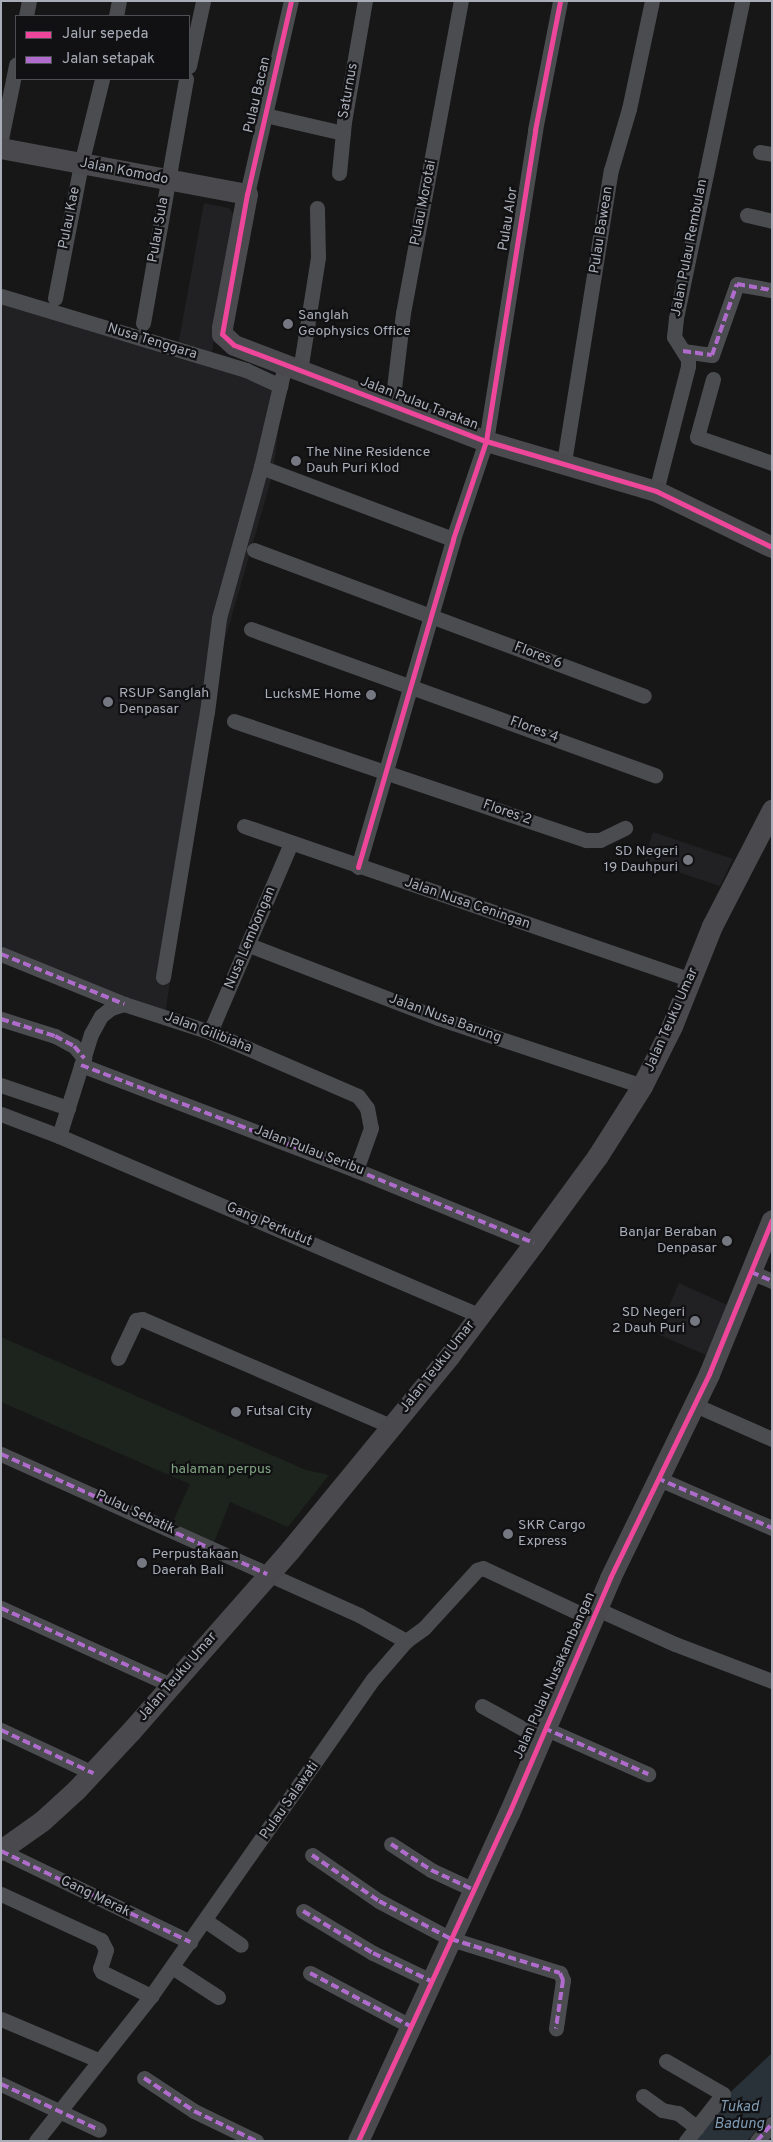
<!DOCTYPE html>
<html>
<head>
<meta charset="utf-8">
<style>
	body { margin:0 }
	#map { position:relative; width:773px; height:2142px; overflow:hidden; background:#171717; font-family:Overpass,sans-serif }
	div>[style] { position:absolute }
	.built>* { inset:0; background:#212123 }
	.green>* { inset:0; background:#1d241e }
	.water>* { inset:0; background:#2a3239 }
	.street>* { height:15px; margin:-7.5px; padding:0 7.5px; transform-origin:7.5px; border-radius:7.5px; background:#4b4c50 }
	.secondary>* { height:21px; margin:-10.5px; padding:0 10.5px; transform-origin:10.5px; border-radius:10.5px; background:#4a4a4e }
	.quiet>* { height:4px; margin-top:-2px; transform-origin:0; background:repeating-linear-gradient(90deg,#b06ccc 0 8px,transparent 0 12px) }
	.cycleway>* { height:5px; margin:-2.5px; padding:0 2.5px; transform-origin:2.5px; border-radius:2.5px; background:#ed469a }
	.dots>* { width:14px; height:14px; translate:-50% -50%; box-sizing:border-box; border:2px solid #111113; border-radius:50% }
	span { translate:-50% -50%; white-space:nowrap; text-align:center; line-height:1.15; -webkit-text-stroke:4.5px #111113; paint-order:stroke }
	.street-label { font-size:14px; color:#a8adb8 }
	.poi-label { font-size:14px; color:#a8adb8 }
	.left { translate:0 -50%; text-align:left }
	.right { translate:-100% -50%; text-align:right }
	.park-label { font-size:14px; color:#7fa381 }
	.water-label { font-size:15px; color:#7f9bb3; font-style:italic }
	.frame { position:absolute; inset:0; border:2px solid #a8adb8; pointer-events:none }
	.legend { position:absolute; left:15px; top:15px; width:175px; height:65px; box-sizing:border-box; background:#111113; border:1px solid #4d4f55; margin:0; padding:6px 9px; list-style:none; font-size:15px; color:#a8adb8 }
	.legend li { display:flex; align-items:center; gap:10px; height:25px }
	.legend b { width:25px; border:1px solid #4d4f55 }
</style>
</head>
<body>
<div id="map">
	<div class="built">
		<i style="clip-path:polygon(204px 203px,229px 208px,238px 221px,211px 356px,178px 346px)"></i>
		<i style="clip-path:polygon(1px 303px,284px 386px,273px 473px,222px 650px,165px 1014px,1px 951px)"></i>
		<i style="clip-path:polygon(653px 832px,733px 859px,720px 886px,644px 861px)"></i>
		<i style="clip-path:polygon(679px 1283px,734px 1308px,708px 1356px,657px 1334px)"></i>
	</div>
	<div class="green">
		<i style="clip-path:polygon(1px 1337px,306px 1470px,329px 1475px,288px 1527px,230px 1502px,213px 1545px,171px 1526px,190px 1484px,1px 1402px)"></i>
	</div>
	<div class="water">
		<i style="clip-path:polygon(772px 2053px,772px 2113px,747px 2141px,694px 2141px,721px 2101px)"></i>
	</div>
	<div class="street">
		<i style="left:26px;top:16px;width:15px;rotate:-79deg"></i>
		<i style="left:116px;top:16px;width:15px;rotate:-79deg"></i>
		<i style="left:189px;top:66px;width:66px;rotate:-77.8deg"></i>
		<i style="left:265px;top:115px;width:80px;rotate:13deg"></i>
		<i style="left:1px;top:139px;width:76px;rotate:-78.5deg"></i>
		<i style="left:760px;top:152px;width:12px;rotate:9deg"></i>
		<i style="left:339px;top:173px;width:51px;rotate:-84.4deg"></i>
		<i style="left:344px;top:122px;width:123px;rotate:-80.2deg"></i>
		<i style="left:247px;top:194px;width:198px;rotate:-77.2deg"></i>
		<i style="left:747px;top:215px;width:26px;rotate:13deg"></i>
		<i style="left:1px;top:296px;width:256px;rotate:16.8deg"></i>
		<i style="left:246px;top:370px;width:38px;rotate:25deg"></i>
		<i style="left:55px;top:298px;width:136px;rotate:-79deg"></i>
		<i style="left:81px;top:164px;width:88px;rotate:-76.1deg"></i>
		<i style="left:143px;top:323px;width:248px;rotate:-80deg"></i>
		<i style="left:683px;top:351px;width:29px;rotate:8deg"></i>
		<i style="left:712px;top:355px;width:75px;rotate:-70.6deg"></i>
		<i style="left:737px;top:284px;width:36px;rotate:10deg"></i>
		<i style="left:300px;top:371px;width:115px;rotate:-81deg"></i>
		<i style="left:318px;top:257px;width:49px;rotate:-91.2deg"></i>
		<i style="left:713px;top:379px;width:60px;rotate:105.4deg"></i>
		<i style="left:697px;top:437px;width:79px;rotate:19.1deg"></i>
		<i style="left:392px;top:405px;width:93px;rotate:-83.2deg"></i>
		<i style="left:403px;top:313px;width:317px;rotate:-79.5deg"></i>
		<i style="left:564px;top:462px;width:296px;rotate:-80.9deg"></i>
		<i style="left:611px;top:170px;width:64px;rotate:-73.6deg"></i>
		<i style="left:629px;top:109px;width:110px;rotate:-78deg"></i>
		<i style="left:261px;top:467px;width:205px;rotate:20.6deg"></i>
		<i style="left:656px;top:491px;width:129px;rotate:-75.6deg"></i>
		<i style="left:688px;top:366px;width:7px;rotate:-90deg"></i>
		<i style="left:688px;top:359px;width:26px;rotate:-122deg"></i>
		<i style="left:674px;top:337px;width:19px;rotate:-84deg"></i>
		<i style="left:676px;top:318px;width:324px;rotate:-78.2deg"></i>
		<i style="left:254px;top:550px;width:416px;rotate:20.5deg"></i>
		<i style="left:251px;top:629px;width:430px;rotate:19.9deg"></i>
		<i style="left:234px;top:721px;width:372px;rotate:18.7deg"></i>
		<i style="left:586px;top:840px;width:14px"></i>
		<i style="left:600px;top:840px;width:28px;rotate:-26deg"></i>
		<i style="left:244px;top:826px;width:473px;rotate:19deg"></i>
		<i style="left:358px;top:867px;width:341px;rotate:-73.8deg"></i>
		<i style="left:453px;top:539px;width:103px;rotate:-71.4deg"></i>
		<i style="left:486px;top:441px;width:315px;rotate:-81deg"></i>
		<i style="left:535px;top:130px;width:131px;rotate:-79deg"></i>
		<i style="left:249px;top:945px;width:203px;rotate:21.1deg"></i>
		<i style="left:438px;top:1018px;width:215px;rotate:18.4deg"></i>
		<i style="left:1px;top:954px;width:133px;rotate:22.1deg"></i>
		<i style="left:124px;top:1004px;width:90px;rotate:18deg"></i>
		<i style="left:210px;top:1032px;width:161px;rotate:23.4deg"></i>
		<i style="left:358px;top:1096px;width:15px;rotate:53deg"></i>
		<i style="left:367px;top:1108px;width:20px;rotate:79deg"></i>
		<i style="left:371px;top:1128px;width:45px;rotate:109.7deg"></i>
		<i style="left:163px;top:977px;width:269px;rotate:-80.6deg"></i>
		<i style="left:207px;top:712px;width:95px;rotate:-82.7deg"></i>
		<i style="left:219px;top:618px;width:157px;rotate:-74.5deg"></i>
		<i style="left:261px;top:467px;width:105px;rotate:-76.8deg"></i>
		<i style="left:1px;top:1019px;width:57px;rotate:17.5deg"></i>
		<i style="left:55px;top:1036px;width:21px;rotate:28deg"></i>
		<i style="left:74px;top:1046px;width:16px;rotate:50deg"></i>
		<i style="left:210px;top:1032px;width:206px;rotate:-66.8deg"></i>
		<i style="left:81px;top:1065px;width:294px;rotate:20.9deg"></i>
		<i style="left:356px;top:1170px;width:192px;rotate:22.3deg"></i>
		<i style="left:1px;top:1085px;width:71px;rotate:18.9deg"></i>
		<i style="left:1px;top:1114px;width:62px;rotate:20.8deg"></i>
		<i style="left:59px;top:1136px;width:457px;rotate:23.1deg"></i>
		<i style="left:59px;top:1136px;width:107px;rotate:-72.6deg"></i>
		<i style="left:91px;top:1034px;width:21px;rotate:-61deg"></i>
		<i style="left:101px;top:1016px;width:13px;rotate:-39deg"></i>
		<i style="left:111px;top:1008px;width:14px;rotate:-17deg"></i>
		<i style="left:751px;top:1272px;width:23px;rotate:23deg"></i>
		<i style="left:118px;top:1358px;width:42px;rotate:-64.7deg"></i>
		<i style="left:136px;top:1320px;width:6px;rotate:-9deg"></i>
		<i style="left:142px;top:1319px;width:271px;rotate:23.3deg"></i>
		<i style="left:695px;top:1405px;width:84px;rotate:23.8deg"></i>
		<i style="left:1px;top:1454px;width:393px;rotate:24.2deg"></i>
		<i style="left:359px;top:1615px;width:54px;rotate:29deg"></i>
		<i style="left:657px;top:1478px;width:125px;rotate:23.5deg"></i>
		<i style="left:1px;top:1608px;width:187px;rotate:24.4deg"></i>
		<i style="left:597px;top:1609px;width:85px;rotate:24.2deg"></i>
		<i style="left:675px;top:1644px;width:104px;rotate:20.9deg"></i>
		<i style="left:482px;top:1706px;width:66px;rotate:28.9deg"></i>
		<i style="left:544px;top:1728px;width:114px;rotate:23.9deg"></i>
		<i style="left:1px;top:1730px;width:102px;rotate:25.1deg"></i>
		<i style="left:391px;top:1844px;width:48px;rotate:33deg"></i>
		<i style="left:431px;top:1870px;width:47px;rotate:24.9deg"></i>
		<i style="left:1px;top:1851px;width:210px;rotate:25.7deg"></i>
		<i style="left:312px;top:1855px;width:81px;rotate:34.5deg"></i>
		<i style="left:379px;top:1901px;width:81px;rotate:27.8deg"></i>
		<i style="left:451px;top:1939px;width:114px;rotate:17.3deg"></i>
		<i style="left:560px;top:1973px;width:8px;rotate:67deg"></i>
		<i style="left:563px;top:1980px;width:49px;rotate:98.3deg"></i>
		<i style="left:1px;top:1894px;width:110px;rotate:24.7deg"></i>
		<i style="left:101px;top:1940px;width:11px;rotate:63deg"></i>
		<i style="left:106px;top:1950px;width:19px;rotate:108deg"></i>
		<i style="left:100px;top:1968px;width:4px;rotate:63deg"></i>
		<i style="left:102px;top:1972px;width:55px;rotate:26.1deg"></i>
		<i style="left:303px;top:1911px;width:82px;rotate:31deg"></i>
		<i style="left:373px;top:1953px;width:64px;rotate:25.8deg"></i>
		<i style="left:206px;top:1921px;width:42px;rotate:34.4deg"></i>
		<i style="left:172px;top:1967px;width:55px;rotate:33.1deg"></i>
		<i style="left:310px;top:1973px;width:113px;rotate:27.9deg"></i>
		<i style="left:1px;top:2019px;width:105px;rotate:22.9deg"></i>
		<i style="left:666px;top:2061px;width:66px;rotate:30.1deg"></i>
		<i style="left:723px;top:2094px;width:60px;rotate:128.2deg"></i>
		<i style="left:144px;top:2078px;width:60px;rotate:33.4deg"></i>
		<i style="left:194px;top:2111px;width:69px;rotate:25.8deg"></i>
		<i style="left:1px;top:2084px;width:108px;rotate:25.1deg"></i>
		<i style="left:643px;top:2096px;width:24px;rotate:36deg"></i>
		<i style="left:662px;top:2110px;width:16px;rotate:11deg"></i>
		<i style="left:678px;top:2113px;width:24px;rotate:38deg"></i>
		<i style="left:36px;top:2141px;width:185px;rotate:-51.6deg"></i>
		<i style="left:151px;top:1996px;width:388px;rotate:-55deg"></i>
		<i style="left:374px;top:1678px;width:49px;rotate:-49.1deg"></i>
		<i style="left:406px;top:1641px;width:22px;rotate:-36deg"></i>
		<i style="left:424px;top:1628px;width:79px;rotate:-47.6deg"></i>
		<i style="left:477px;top:1570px;width:6px;rotate:-18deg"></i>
		<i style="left:483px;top:1568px;width:120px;rotate:25.1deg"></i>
		<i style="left:757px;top:2141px;width:23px;rotate:-49deg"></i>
	</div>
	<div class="secondary">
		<i style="left:1px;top:148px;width:250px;rotate:10.6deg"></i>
		<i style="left:247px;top:194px;width:135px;rotate:100.6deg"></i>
		<i style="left:222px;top:327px;width:7px;rotate:90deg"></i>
		<i style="left:222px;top:334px;width:16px;rotate:43deg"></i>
		<i style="left:234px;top:345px;width:270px;rotate:20.9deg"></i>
		<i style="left:486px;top:441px;width:177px;rotate:16.4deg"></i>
		<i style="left:656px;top:491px;width:129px;rotate:25.8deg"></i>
		<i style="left:1px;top:1850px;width:50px;rotate:-35.3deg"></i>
		<i style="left:42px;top:1821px;width:46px;rotate:-42.4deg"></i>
		<i style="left:76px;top:1790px;width:81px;rotate:-47deg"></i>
		<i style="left:131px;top:1731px;width:241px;rotate:-48.7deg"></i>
		<i style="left:290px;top:1550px;width:252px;rotate:-50.6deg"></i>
		<i style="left:450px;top:1355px;width:140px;rotate:-53.1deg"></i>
		<i style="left:534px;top:1243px;width:107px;rotate:-53.8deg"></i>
		<i style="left:597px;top:1157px;width:84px;rotate:-57.6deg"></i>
		<i style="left:642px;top:1086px;width:67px;rotate:-63.4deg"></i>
		<i style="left:672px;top:1026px;width:108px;rotate:-68.2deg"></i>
		<i style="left:712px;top:926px;width:131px;rotate:-62.7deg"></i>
		<i style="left:358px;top:2141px;width:361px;rotate:-65.3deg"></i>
		<i style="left:509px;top:1813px;width:256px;rotate:-66.7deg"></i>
		<i style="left:610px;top:1578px;width:227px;rotate:-64.1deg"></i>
		<i style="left:709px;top:1374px;width:166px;rotate:-67.8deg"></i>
	</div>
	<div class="quiet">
		<i style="left:683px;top:351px;width:29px;rotate:8deg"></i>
		<i style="left:712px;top:355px;width:75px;rotate:-70.6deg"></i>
		<i style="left:737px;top:284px;width:36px;rotate:10deg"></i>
		<i style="left:1px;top:954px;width:133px;rotate:22.1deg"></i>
		<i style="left:1px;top:1019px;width:57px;rotate:17.5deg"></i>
		<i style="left:55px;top:1036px;width:21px;rotate:28deg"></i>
		<i style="left:74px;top:1046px;width:16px;rotate:50deg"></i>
		<i style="left:81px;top:1065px;width:294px;rotate:20.9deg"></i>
		<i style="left:356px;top:1170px;width:192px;rotate:22.3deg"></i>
		<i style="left:751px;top:1272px;width:23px;rotate:23deg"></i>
		<i style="left:1px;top:1454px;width:292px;rotate:24.3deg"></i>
		<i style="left:657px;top:1478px;width:125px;rotate:23.5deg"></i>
		<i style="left:1px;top:1608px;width:187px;rotate:24.4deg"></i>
		<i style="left:544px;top:1728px;width:114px;rotate:23.9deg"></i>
		<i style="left:1px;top:1730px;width:102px;rotate:25.1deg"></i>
		<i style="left:391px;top:1844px;width:48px;rotate:33deg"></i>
		<i style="left:431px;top:1870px;width:47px;rotate:24.9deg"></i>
		<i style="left:1px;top:1851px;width:210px;rotate:25.7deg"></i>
		<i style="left:312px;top:1855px;width:81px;rotate:34.5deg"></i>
		<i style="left:379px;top:1901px;width:81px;rotate:27.8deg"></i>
		<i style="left:451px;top:1939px;width:114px;rotate:17.3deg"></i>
		<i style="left:560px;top:1973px;width:8px;rotate:67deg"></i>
		<i style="left:563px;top:1980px;width:49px;rotate:98.3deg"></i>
		<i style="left:303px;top:1911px;width:82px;rotate:31deg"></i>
		<i style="left:373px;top:1953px;width:64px;rotate:25.8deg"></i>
		<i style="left:310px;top:1973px;width:113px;rotate:27.9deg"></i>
		<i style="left:144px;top:2078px;width:60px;rotate:33.4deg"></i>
		<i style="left:194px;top:2111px;width:69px;rotate:25.8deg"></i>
		<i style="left:1px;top:2084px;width:108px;rotate:25.1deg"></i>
		<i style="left:757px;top:2141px;width:23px;rotate:-49deg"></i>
	</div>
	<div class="cycleway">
		<i style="left:291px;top:1px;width:198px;rotate:102.8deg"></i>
		<i style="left:247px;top:194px;width:142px;rotate:100.1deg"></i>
		<i style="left:222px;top:334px;width:16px;rotate:43deg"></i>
		<i style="left:234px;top:345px;width:270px;rotate:20.9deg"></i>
		<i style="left:486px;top:441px;width:177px;rotate:16.4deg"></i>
		<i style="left:656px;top:491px;width:129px;rotate:25.8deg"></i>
		<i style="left:358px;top:867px;width:341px;rotate:-73.8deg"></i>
		<i style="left:453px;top:539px;width:103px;rotate:-71.4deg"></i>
		<i style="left:486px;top:441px;width:315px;rotate:-81deg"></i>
		<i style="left:535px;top:130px;width:131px;rotate:-79deg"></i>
		<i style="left:358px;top:2141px;width:361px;rotate:-65.3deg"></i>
		<i style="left:509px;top:1813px;width:256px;rotate:-66.7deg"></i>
		<i style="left:610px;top:1578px;width:227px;rotate:-64.1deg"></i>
		<i style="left:709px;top:1374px;width:166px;rotate:-67.8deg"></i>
	</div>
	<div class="dots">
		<i style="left:288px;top:324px;background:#757880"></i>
		<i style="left:296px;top:461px;background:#757880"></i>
		<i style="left:371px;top:695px;background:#757880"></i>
		<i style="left:108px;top:702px;background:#757880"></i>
		<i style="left:688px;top:860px;background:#757880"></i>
		<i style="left:727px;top:1241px;background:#757880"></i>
		<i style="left:695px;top:1321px;background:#757880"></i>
		<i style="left:236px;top:1412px;background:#757880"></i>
		<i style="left:508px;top:1534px;background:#757880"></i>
		<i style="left:142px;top:1563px;background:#757880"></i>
	</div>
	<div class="street-label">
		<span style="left:349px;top:91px;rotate:-80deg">Saturnus</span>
		<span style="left:258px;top:95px;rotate:-77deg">Pulau Bacan</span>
		<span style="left:124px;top:172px;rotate:11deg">Jalan Komodo</span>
		<span style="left:424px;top:203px;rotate:-79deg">Pulau Morotai</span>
		<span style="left:70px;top:218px;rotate:-79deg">Pulau Kae</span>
		<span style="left:509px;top:219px;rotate:-81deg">Pulau Alor</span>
		<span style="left:159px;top:230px;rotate:-80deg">Pulau Sula</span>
		<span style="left:602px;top:230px;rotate:-81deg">Pulau Bawean</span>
		<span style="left:690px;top:248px;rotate:-79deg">Jalan Pulau Rembulan</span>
		<span style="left:152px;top:342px;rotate:17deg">Nusa Tenggara</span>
		<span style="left:419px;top:404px;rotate:21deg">Jalan Pulau Tarakan</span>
		<span style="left:538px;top:656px;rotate:21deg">Flores 6</span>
		<span style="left:534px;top:730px;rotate:20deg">Flores 4</span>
		<span style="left:507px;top:813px;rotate:19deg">Flores 2</span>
		<span style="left:467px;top:904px;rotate:19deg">Jalan Nusa Ceningan</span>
		<span style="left:251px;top:938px;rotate:-67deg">Nusa Lembongan</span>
		<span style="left:445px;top:1019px;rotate:20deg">Jalan Nusa Barung</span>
		<span style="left:672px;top:1020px;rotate:-66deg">Jalan Teuku Umar</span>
		<span style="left:208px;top:1033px;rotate:21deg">Jalan Gilibiaha</span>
		<span style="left:309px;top:1151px;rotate:21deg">Jalan Pulau Seribu</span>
		<span style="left:269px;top:1225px;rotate:23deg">Gang Perkutut</span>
		<span style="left:438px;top:1367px;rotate:-52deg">Jalan Teuku Umar</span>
		<span style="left:135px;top:1513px;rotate:25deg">Pulau Sebatik</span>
		<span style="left:555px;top:1676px;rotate:-66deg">Jalan Pulau Nusakambangan</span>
		<span style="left:178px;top:1677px;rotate:-49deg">Jalan Teuku Umar</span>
		<span style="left:290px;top:1801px;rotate:-55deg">Pulau Salawati</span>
		<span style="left:95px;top:1897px;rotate:26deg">Gang Merak</span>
	</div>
	<div class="poi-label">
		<span class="left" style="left:298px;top:324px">Sanglah<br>Geophysics Office</span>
		<span class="left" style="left:306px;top:461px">The Nine Residence<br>Dauh Puri Klod</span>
		<span class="left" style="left:119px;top:702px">RSUP Sanglah<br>Denpasar</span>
		<span class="right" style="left:361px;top:695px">LucksME Home</span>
		<span class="right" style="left:678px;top:860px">SD Negeri<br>19 Dauhpuri</span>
		<span class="right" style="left:717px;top:1241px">Banjar Beraban<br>Denpasar</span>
		<span class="right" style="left:685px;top:1321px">SD Negeri<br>2 Dauh Puri</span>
		<span class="left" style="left:246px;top:1412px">Futsal City</span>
		<span class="left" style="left:518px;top:1534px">SKR Cargo<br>Express</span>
		<span class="left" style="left:152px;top:1563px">Perpustakaan<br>Daerah Bali</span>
	</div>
	<div class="park-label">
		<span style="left:221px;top:1470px">halaman perpus</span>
	</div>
	<div class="water-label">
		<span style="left:739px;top:2116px">Tukad<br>Badung</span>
	</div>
	<div class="frame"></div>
	<ul class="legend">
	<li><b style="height:6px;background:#ed469a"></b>Jalur sepeda</li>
	<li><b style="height:6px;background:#b06ccc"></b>Jalan setapak</li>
	</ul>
</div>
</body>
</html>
